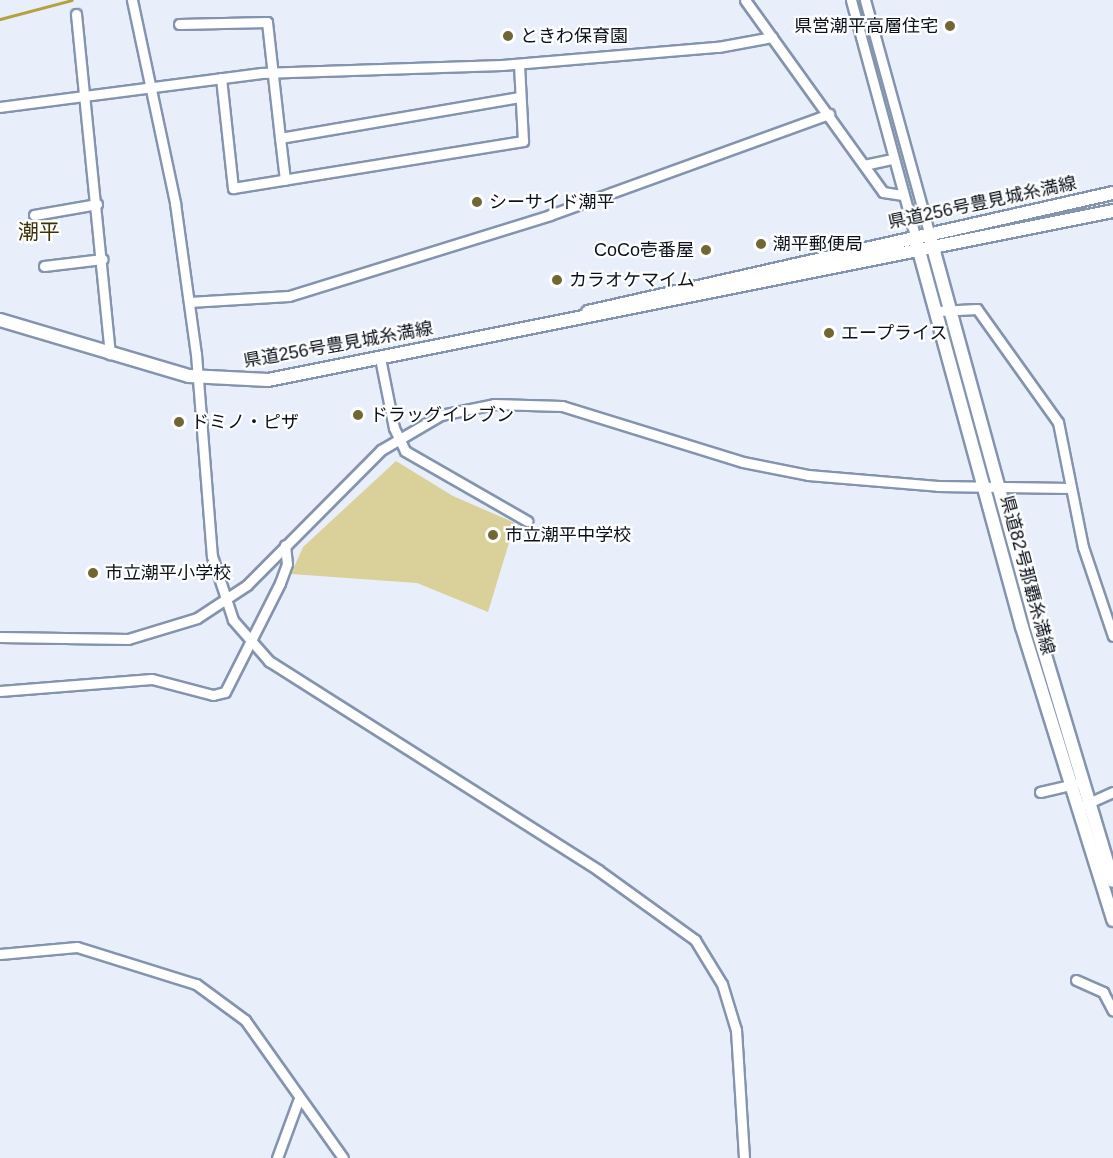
<!DOCTYPE html>
<html>
<head>
<meta charset="utf-8">
<style>
	body { margin:0 }
	#map { position:relative; width:1113px; height:1158px; overflow:hidden; background:#e8effb; font-family:Arial,"Noto Sans JP",sans-serif }
	div>[style] { position:absolute }
	.green>* { inset:0; background:#dad09a }
	.stream>* { height:3px; margin:-1.5px; padding:0 1.5px; transform-origin:1.5px; border-radius:1.5px; background:#b4a242 }
	.roads { filter:drop-shadow(2px 0 #8494ae) drop-shadow(-2px 0 #8494ae) drop-shadow(0 2px #8494ae) drop-shadow(0 -2px #8494ae) }
	.minor>* { height:9px; margin:-4.5px; padding:0 4.5px; transform-origin:4.5px; border-radius:4.5px; background:#fff }
	.major>* { height:12px; margin:-6px; padding:0 6px; transform-origin:6px; border-radius:6px; background:#fff }
	.dots>* { width:16px; height:16px; translate:-50% -50%; box-sizing:border-box; border:3px solid #fff; border-radius:50% }
	span { translate:-50% -50%; white-space:nowrap; text-align:center; line-height:1.15; -webkit-text-stroke:4.5px #fff; paint-order:stroke }
	.poi-label { font-size:18px; color:#0b111a }
	.right { translate:-100% -50%; text-align:right }
	.left { translate:0 -50%; text-align:left }
	.street-label { font-size:18px; color:#0b111a }
	.quarter-label { font-size:21px; color:#3b3307 }
</style>
</head>
<body>
<div id="map">
	<div class="green">
		<i style="clip-path:polygon(396px 461px,453px 496px,515px 523px,488px 612px,417px 583px,291px 574px,303px 547px)"></i>
	</div>
	<div class="stream">
		<i style="left:0;top:19px;width:74px;rotate:-14.8deg"></i>
	</div>
	<div class="roads">
		<div class="minor">
			<i style="left:132px;top:0;width:208px;rotate:78deg"></i>
			<i style="left:175px;top:203px;width:152px;rotate:82.1deg"></i>
			<i style="left:196px;top:354px;width:203px;rotate:85.5deg"></i>
			<i style="left:212px;top:556px;width:67px;rotate:71.8deg"></i>
			<i style="left:233px;top:620px;width:55px;rotate:48.7deg"></i>
			<i style="left:269px;top:661px;width:390px;rotate:32.4deg"></i>
			<i style="left:598px;top:870px;width:120px;rotate:35.8deg"></i>
			<i style="left:695px;top:940px;width:52px;rotate:58.5deg"></i>
			<i style="left:722px;top:984px;width:48px;rotate:73.1deg"></i>
			<i style="left:736px;top:1030px;width:128px;rotate:86.4deg"></i>
			<i style="left:745px;top:0;width:236px;rotate:54.3deg"></i>
			<i style="left:883px;top:192px;width:20px;rotate:9deg"></i>
			<i style="left:851px;top:0;width:245px;rotate:74.8deg"></i>
			<i style="left:865px;top:0;width:242px;rotate:74.6deg"></i>
			<i style="left:76px;top:14px;width:342px;rotate:84.3deg"></i>
			<i style="left:179px;top:24px;width:88px;rotate:-1.3deg"></i>
			<i style="left:267px;top:22px;width:117px;rotate:83.6deg"></i>
			<i style="left:280px;top:138px;width:243px;rotate:-9.7deg"></i>
			<i style="left:221px;top:78px;width:111px;rotate:83.8deg"></i>
			<i style="left:233px;top:188px;width:294px;rotate:-9.2deg"></i>
			<i style="left:523px;top:141px;width:77px;rotate:-93deg"></i>
			<i style="left:0;top:107px;width:263px;rotate:-7.4deg"></i>
			<i style="left:261px;top:73px;width:241px;rotate:-1.9deg"></i>
			<i style="left:502px;top:65px;width:217px;rotate:-4.8deg"></i>
			<i style="left:718px;top:47px;width:55px;rotate:-10.5deg"></i>
			<i style="left:280px;top:138px;width:42px;rotate:83.2deg"></i>
			<i style="left:864px;top:165px;width:29px;rotate:-12deg"></i>
			<i style="left:34px;top:215px;width:64px;rotate:-9.9deg"></i>
			<i style="left:44px;top:266px;width:59px;rotate:-6.8deg"></i>
			<i style="left:189px;top:302px;width:100px;rotate:-3.4deg"></i>
			<i style="left:289px;top:296px;width:273px;rotate:-17.2deg"></i>
			<i style="left:550px;top:215px;width:297px;rotate:-19.9deg"></i>
			<i style="left:938px;top:311px;width:39px;rotate:-3deg"></i>
			<i style="left:977px;top:309px;width:139px;rotate:54.4deg"></i>
			<i style="left:1058px;top:422px;width:127px;rotate:78.7deg"></i>
			<i style="left:1083px;top:547px;width:94px;rotate:71.4deg"></i>
			<i style="left:380px;top:358px;width:71px;rotate:78.7deg"></i>
			<i style="left:394px;top:428px;width:25px;rotate:64deg"></i>
			<i style="left:405px;top:451px;width:141px;rotate:29.8deg"></i>
			<i style="left:0;top:637px;width:128px;rotate:0.9deg"></i>
			<i style="left:128px;top:639px;width:72px;rotate:-16.9deg"></i>
			<i style="left:197px;top:618px;width:60px;rotate:-33.4deg"></i>
			<i style="left:247px;top:585px;width:190px;rotate:-45.2deg"></i>
			<i style="left:381px;top:450px;width:69px;rotate:-30.3deg"></i>
			<i style="left:441px;top:415px;width:54px;rotate:-11.7deg"></i>
			<i style="left:494px;top:404px;width:68px;rotate:1.7deg"></i>
			<i style="left:562px;top:406px;width:189px;rotate:17.2deg"></i>
			<i style="left:743px;top:462px;width:66px;rotate:11.3deg"></i>
			<i style="left:808px;top:475px;width:130px;rotate:4.8deg"></i>
			<i style="left:938px;top:486px;width:132px;rotate:0.9deg"></i>
			<i style="left:0;top:691px;width:152px;rotate:-4.5deg"></i>
			<i style="left:152px;top:679px;width:63px;rotate:14.7deg"></i>
			<i style="left:213px;top:695px;width:12px;rotate:-14deg"></i>
			<i style="left:225px;top:692px;width:122px;rotate:-63.2deg"></i>
			<i style="left:280px;top:583px;width:20px;rotate:-70deg"></i>
			<i style="left:287px;top:564px;width:19px;rotate:-96deg"></i>
			<i style="left:1040px;top:792px;width:37px;rotate:-13deg"></i>
			<i style="left:1084px;top:805px;width:32px;rotate:-24deg"></i>
			<i style="left:0;top:954px;width:77px;rotate:-5.2deg"></i>
			<i style="left:77px;top:947px;width:125px;rotate:17.3deg"></i>
			<i style="left:196px;top:984px;width:61px;rotate:36.3deg"></i>
			<i style="left:245px;top:1020px;width:169px;rotate:54.6deg"></i>
			<i style="left:1076px;top:980px;width:30px;rotate:24deg"></i>
			<i style="left:1103px;top:992px;width:21px;rotate:62deg"></i>
			<i style="left:277px;top:1158px;width:61px;rotate:-69.8deg"></i>
		</div>
		<div class="major">
			<i style="left:929px;top:233px;width:406px;rotate:74.7deg"></i>
			<i style="left:1036px;top:625px;width:267px;rotate:73.3deg"></i>
			<i style="left:915px;top:236px;width:405px;rotate:74.7deg"></i>
			<i style="left:1022px;top:627px;width:307px;rotate:72.7deg"></i>
			<i style="left:588px;top:312px;width:538px;rotate:-12.77deg"></i>
			<i style="left:0;top:320px;width:197px;rotate:16.5deg"></i>
			<i style="left:189px;top:376px;width:79px;rotate:2.9deg"></i>
			<i style="left:268px;top:380px;width:862px;rotate:-11.31deg"></i>
		</div>
	</div>
	<div class="dots">
		<i style="left:950px;top:26px;background:#716734"></i>
		<i style="left:508px;top:36px;background:#716734"></i>
		<i style="left:477px;top:202px;background:#716734"></i>
		<i style="left:761px;top:244px;background:#716734"></i>
		<i style="left:706px;top:250px;background:#716734"></i>
		<i style="left:557px;top:280px;background:#716734"></i>
		<i style="left:829px;top:333px;background:#716734"></i>
		<i style="left:358px;top:415px;background:#716734"></i>
		<i style="left:179px;top:422px;background:#716734"></i>
		<i style="left:493px;top:535px;background:#716734"></i>
		<i style="left:93px;top:573px;background:#716734"></i>
	</div>
	<div class="poi-label">
		<span class="right" style="left:938px;top:26px">県営潮平高層住宅</span>
		<span class="left" style="left:520px;top:36px">ときわ保育園</span>
		<span class="left" style="left:489px;top:202px">シーサイド潮平</span>
		<span class="left" style="left:773px;top:244px">潮平郵便局</span>
		<span class="right" style="left:694px;top:250px">CoCo壱番屋</span>
		<span class="left" style="left:569px;top:280px">カラオケマイム</span>
		<span class="left" style="left:841px;top:333px">エープライス</span>
		<span class="left" style="left:370px;top:415px">ドラッグイレブン</span>
		<span class="left" style="left:191px;top:422px">ドミノ・ピザ</span>
		<span class="left" style="left:505px;top:535px">市立潮平中学校</span>
		<span class="left" style="left:105px;top:573px">市立潮平小学校</span>
	</div>
	<div class="street-label">
		<span style="left:982px;top:203px;rotate:-12deg">県道256号豊見城糸満線</span>
		<span style="left:338px;top:345px;rotate:-10deg">県道256号豊見城糸満線</span>
		<span style="left:1027px;top:575px;rotate:75deg">県道82号那覇糸満線</span>
	</div>
	<div class="quarter-label">
		<span style="left:39px;top:232px">潮平</span>
	</div>
</div>
</body>
</html>
